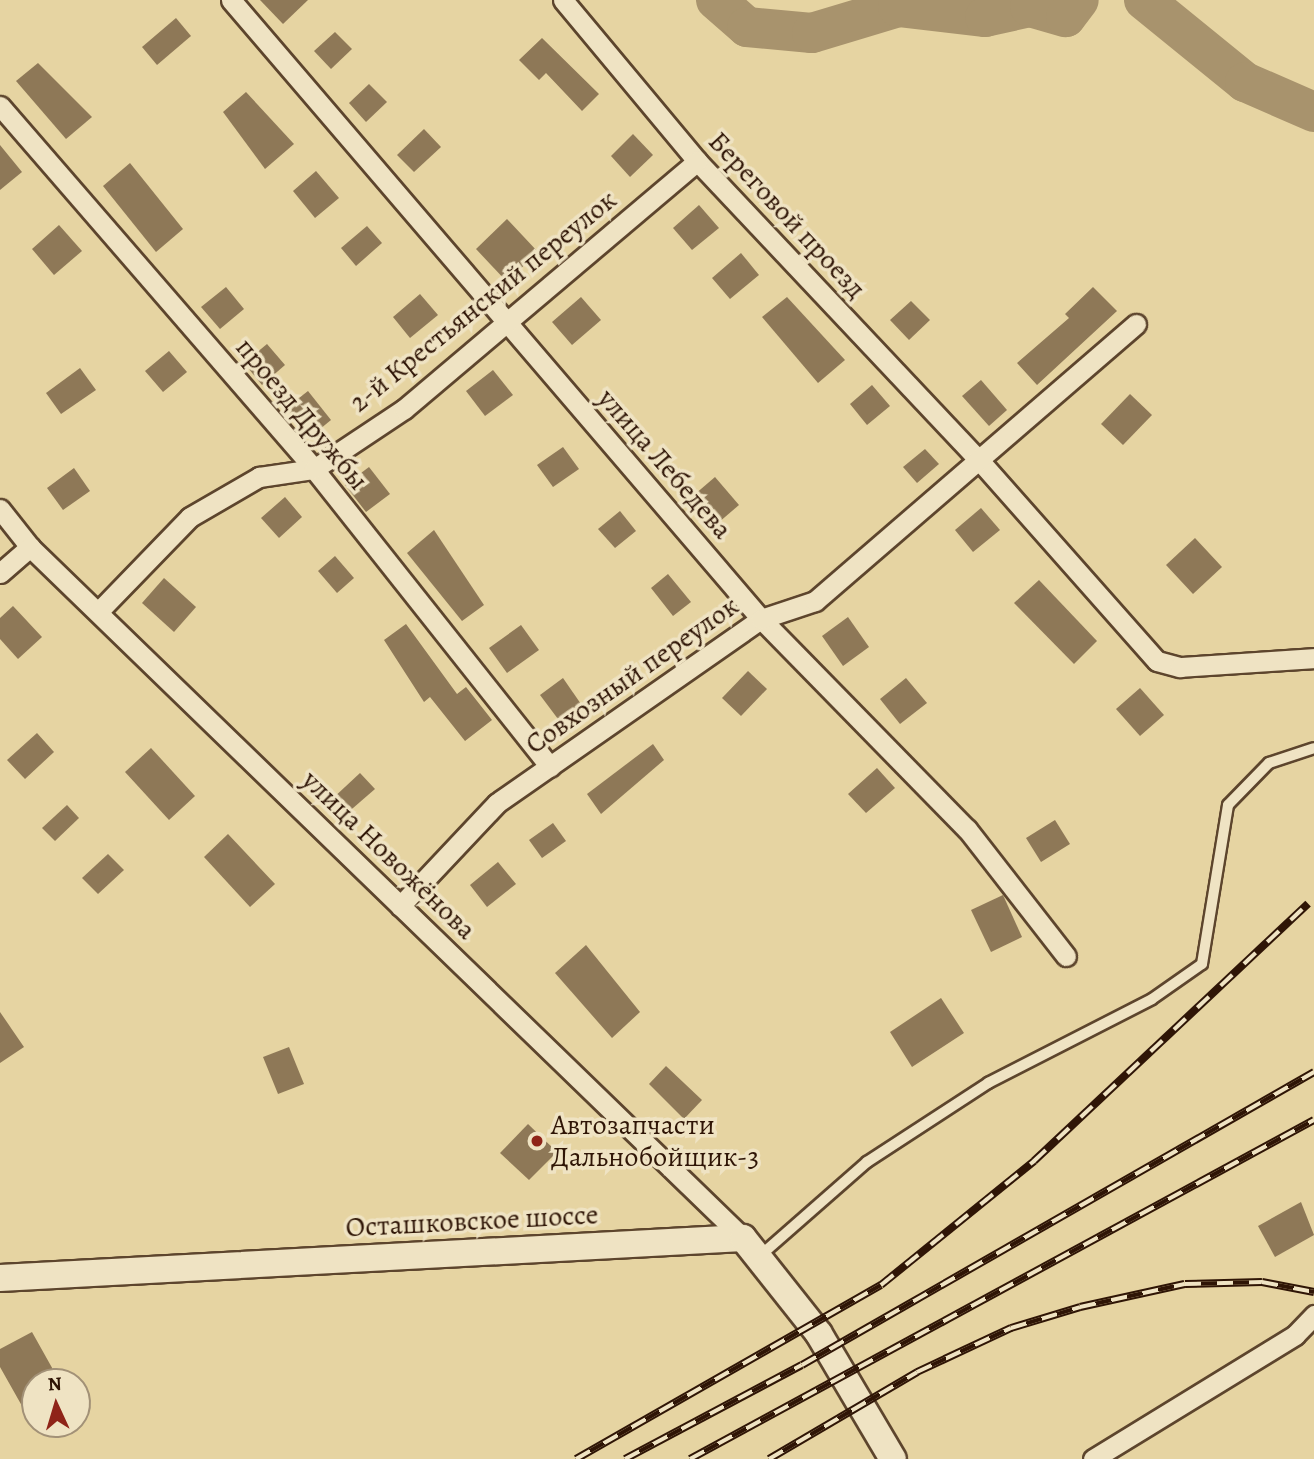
<!DOCTYPE html>
<html>
<head>
<meta charset="utf-8">
<style>
	body { margin:0 }
	#map { position:relative; width:1314px; height:1459px; overflow:hidden; background:#e6d4a2; font-family:Alegreya,serif }
	div>[style] { position:absolute }
	.river>* { height:40px; margin:-20px; padding:0 20px; transform-origin:20px; border-radius:20px; background:#a8936d }
	.building>* { inset:0; background:#8e7857 }
	.roads { filter:drop-shadow(2px 0 #5d452d) drop-shadow(-2px 0 #5d452d) drop-shadow(0 2px #5d452d) drop-shadow(0 -2px #5d452d) }
	.lane>* { height:10px; margin:-5px; padding:0 5px; transform-origin:5px; border-radius:5px; background:#efe3c3 }
	.street>* { height:19px; margin:-9.5px; padding:0 9.5px; transform-origin:9.5px; border-radius:9.5px; background:#efe3c3 }
	.secondary>* { height:26px; margin:-13px; padding:0 13px; transform-origin:13px; border-radius:13px; background:#efe3c3 }
	.rail>* { height:8px; margin-top:-4px; transform-origin:0; background:repeating-linear-gradient(90deg,#efe3c3 0 16px,#2f1506 0 32px); box-sizing:border-box; border-block:2px solid #2f1506 }
	.dots>* { width:19px; height:19px; translate:-50% -50%; box-sizing:border-box; border:4px solid #efe3c3; border-radius:50% }
	span { translate:-50% -50%; white-space:nowrap; text-align:center; line-height:1.15; -webkit-text-stroke:7px #efe3c3; paint-order:stroke }
	.street-label { font-size:28px; color:#2f1506 }
	.poi-label { font-size:28px; color:#2f1506 }
	.left { translate:0 -50%; text-align:left }
	.north { position:absolute; left:21px; top:1368px; width:70px; height:70px; box-sizing:border-box; background:#efe3c3; border:2px solid #a29177; border-radius:50%; rotate:356deg; font-size:19px; font-weight:700; line-height:28px; text-align:center; color:#2f1506 }
	.north::after { content:''; display:block; margin:auto; width:24px; height:32px; background:#8f2418; clip-path:polygon(50% 0,100% 100%,50% 72%,0 100%) }
</style>
</head>
<body>
<div id="map">
	<div class="river">
		<i style="left:716px;top:0;width:41px;rotate:41.1deg"></i>
		<i style="left:747px;top:27px;width:65px;rotate:5.3deg"></i>
		<i style="left:812px;top:33px;width:90px;rotate:-16.8deg"></i>
		<i style="left:898px;top:7px;width:88px;rotate:6.6deg"></i>
		<i style="left:985px;top:17px;width:46px;rotate:-12.5deg"></i>
		<i style="left:1030px;top:7px;width:37px;rotate:16deg"></i>
		<i style="left:1066px;top:17px;width:21px;rotate:-53deg"></i>
		<i style="left:1144px;top:0;width:130px;rotate:39.1deg"></i>
		<i style="left:1245px;top:82px;width:75px;rotate:23.5deg"></i>
	</div>
	<div class="building">
		<i style="clip-path:polygon(260px 0,308px 0,283px 24px)"></i>
		<i style="clip-path:polygon(176px 18px,191px 36px,157px 65px,142px 47px)"></i>
		<i style="clip-path:polygon(335px 32px,352px 49px,331px 69px,314px 51px)"></i>
		<i style="clip-path:polygon(542px 38px,599px 94px,582px 111px,546px 73px,539px 80px,519px 60px)"></i>
		<i style="clip-path:polygon(38px 63px,92px 117px,66px 139px,16px 81px)"></i>
		<i style="clip-path:polygon(369px 84px,387px 102px,366px 122px,349px 103px)"></i>
		<i style="clip-path:polygon(246px 92px,294px 144px,265px 169px,223px 112px)"></i>
		<i style="clip-path:polygon(424px 129px,441px 147px,414px 172px,397px 155px)"></i>
		<i style="clip-path:polygon(633px 134px,653px 155px,630px 177px,611px 156px)"></i>
		<i style="clip-path:polygon(0 145px,22px 172px,0 190px)"></i>
		<i style="clip-path:polygon(130px 163px,183px 229px,156px 252px,103px 186px)"></i>
		<i style="clip-path:polygon(316px 171px,339px 198px,315px 218px,293px 191px)"></i>
		<i style="clip-path:polygon(699px 205px,719px 228px,692px 250px,673px 228px)"></i>
		<i style="clip-path:polygon(507px 219px,538px 252px,507px 282px,476px 249px)"></i>
		<i style="clip-path:polygon(59px 225px,82px 251px,54px 275px,32px 249px)"></i>
		<i style="clip-path:polygon(367px 226px,382px 243px,356px 266px,341px 248px)"></i>
		<i style="clip-path:polygon(741px 253px,759px 275px,730px 299px,712px 278px)"></i>
		<i style="clip-path:polygon(226px 287px,244px 309px,220px 329px,201px 307px)"></i>
		<i style="clip-path:polygon(1093px 287px,1117px 311px,1037px 385px,1017px 363px,1069px 318px,1065px 314px)"></i>
		<i style="clip-path:polygon(420px 294px,438px 315px,410px 338px,393px 317px)"></i>
		<i style="clip-path:polygon(581px 297px,601px 320px,572px 345px,552px 322px)"></i>
		<i style="clip-path:polygon(787px 297px,845px 360px,818px 383px,762px 317px)"></i>
		<i style="clip-path:polygon(911px 301px,930px 320px,909px 340px,890px 320px)"></i>
		<i style="clip-path:polygon(267px 344px,285px 365px,262px 385px,244px 363px)"></i>
		<i style="clip-path:polygon(169px 351px,187px 372px,163px 392px,145px 371px)"></i>
		<i style="clip-path:polygon(80px 368px,96px 390px,61px 414px,46px 393px)"></i>
		<i style="clip-path:polygon(493px 370px,513px 395px,485px 416px,466px 391px)"></i>
		<i style="clip-path:polygon(981px 380px,1007px 410px,989px 426px,962px 396px)"></i>
		<i style="clip-path:polygon(872px 385px,890px 406px,867px 425px,850px 404px)"></i>
		<i style="clip-path:polygon(308px 391px,331px 420px,309px 438px,286px 408px)"></i>
		<i style="clip-path:polygon(1130px 394px,1152px 415px,1123px 445px,1101px 424px)"></i>
		<i style="clip-path:polygon(563px 447px,579px 469px,553px 487px,537px 465px)"></i>
		<i style="clip-path:polygon(925px 449px,939px 464px,917px 483px,903px 467px)"></i>
		<i style="clip-path:polygon(369px 467px,390px 494px,366px 512px,345px 485px)"></i>
		<i style="clip-path:polygon(74px 468px,90px 491px,63px 510px,47px 488px)"></i>
		<i style="clip-path:polygon(715px 477px,739px 505px,718px 523px,694px 495px)"></i>
		<i style="clip-path:polygon(285px 497px,302px 517px,279px 538px,261px 518px)"></i>
		<i style="clip-path:polygon(981px 508px,1000px 530px,973px 552px,955px 530px)"></i>
		<i style="clip-path:polygon(620px 511px,636px 531px,615px 548px,598px 529px)"></i>
		<i style="clip-path:polygon(434px 530px,484px 605px,462px 621px,407px 553px)"></i>
		<i style="clip-path:polygon(1195px 538px,1222px 567px,1193px 594px,1166px 565px)"></i>
		<i style="clip-path:polygon(335px 556px,354px 578px,337px 593px,318px 571px)"></i>
		<i style="clip-path:polygon(668px 574px,691px 602px,673px 616px,651px 588px)"></i>
		<i style="clip-path:polygon(164px 578px,196px 607px,174px 632px,142px 603px)"></i>
		<i style="clip-path:polygon(1039px 580px,1097px 641px,1074px 664px,1014px 603px)"></i>
		<i style="clip-path:polygon(13px 606px,42px 637px,18px 659px,0 639px,0 618px)"></i>
		<i style="clip-path:polygon(848px 617px,869px 647px,843px 666px,822px 636px)"></i>
		<i style="clip-path:polygon(406px 624px,457px 694px,466px 687px,492px 720px,465px 741px,430px 697px,424px 702px,384px 640px)"></i>
		<i style="clip-path:polygon(521px 625px,539px 650px,507px 673px,489px 648px)"></i>
		<i style="clip-path:polygon(748px 671px,767px 689px,741px 716px,722px 698px)"></i>
		<i style="clip-path:polygon(563px 678px,583px 707px,561px 723px,540px 695px)"></i>
		<i style="clip-path:polygon(906px 678px,927px 703px,900px 724px,880px 699px)"></i>
		<i style="clip-path:polygon(1140px 688px,1164px 715px,1140px 736px,1116px 709px)"></i>
		<i style="clip-path:polygon(37px 733px,54px 752px,25px 779px,7px 760px)"></i>
		<i style="clip-path:polygon(653px 744px,664px 760px,601px 814px,587px 794px)"></i>
		<i style="clip-path:polygon(151px 748px,195px 796px,169px 820px,125px 772px)"></i>
		<i style="clip-path:polygon(877px 768px,895px 788px,866px 813px,848px 794px)"></i>
		<i style="clip-path:polygon(360px 773px,375px 789px,345px 815px,331px 800px)"></i>
		<i style="clip-path:polygon(67px 805px,79px 818px,55px 841px,42px 828px)"></i>
		<i style="clip-path:polygon(1055px 820px,1070px 844px,1041px 862px,1026px 838px)"></i>
		<i style="clip-path:polygon(553px 823px,566px 841px,542px 858px,529px 840px)"></i>
		<i style="clip-path:polygon(228px 834px,275px 884px,250px 907px,204px 857px)"></i>
		<i style="clip-path:polygon(108px 854px,124px 870px,98px 894px,82px 878px)"></i>
		<i style="clip-path:polygon(498px 862px,516px 884px,487px 907px,470px 885px)"></i>
		<i style="clip-path:polygon(1003px 895px,1022px 937px,991px 952px,971px 910px)"></i>
		<i style="clip-path:polygon(586px 945px,640px 1012px,612px 1038px,555px 973px)"></i>
		<i style="clip-path:polygon(941px 998px,964px 1033px,912px 1067px,890px 1032px)"></i>
		<i style="clip-path:polygon(0 1012px,24px 1047px,0 1063px)"></i>
		<i style="clip-path:polygon(289px 1047px,304px 1084px,278px 1094px,263px 1057px)"></i>
		<i style="clip-path:polygon(666px 1066px,702px 1100px,684px 1119px,649px 1084px)"></i>
		<i style="clip-path:polygon(528px 1124px,557px 1152px,529px 1180px,500px 1153px)"></i>
		<i style="clip-path:polygon(1301px 1202px,1314px 1235px,1275px 1257px,1258px 1226px)"></i>
		<i style="clip-path:polygon(32px 1332px,60px 1382px,35px 1382px,35px 1429px,0 1367px,0 1349px)"></i>
	</div>
	<div class="roads">
		<div class="lane">
			<i style="left:761px;top:1255px;width:141px;rotate:-41.3deg"></i>
			<i style="left:867px;top:1162px;width:145px;rotate:-33.1deg"></i>
			<i style="left:988px;top:1083px;width:184px;rotate:-27.1deg"></i>
			<i style="left:1152px;top:999px;width:61px;rotate:-35deg"></i>
			<i style="left:1202px;top:964px;width:161px;rotate:-80.7deg"></i>
			<i style="left:1228px;top:805px;width:59px;rotate:-45.7deg"></i>
			<i style="left:1269px;top:763px;width:47px;rotate:-18.4deg"></i>
		</div>
		<div class="street">
			<i style="left:231px;top:0;width:815px;rotate:49.43deg"></i>
			<i style="left:761px;top:619px;width:294px;rotate:45.6deg"></i>
			<i style="left:967px;top:829px;width:161px;rotate:52.1deg"></i>
			<i style="left:563px;top:0;width:209px;rotate:50.2deg"></i>
			<i style="left:697px;top:161px;width:411px;rotate:46.7deg"></i>
			<i style="left:979px;top:460px;width:268px;rotate:48.5deg"></i>
			<i style="left:1157px;top:661px;width:24px;rotate:15deg"></i>
			<i style="left:1180px;top:667px;width:134px;rotate:-3.8deg"></i>
			<i style="left:0;top:106px;width:480px;rotate:49.1deg"></i>
			<i style="left:314px;top:469px;width:380px;rotate:51.6deg"></i>
			<i style="left:0;top:509px;width:48px;rotate:51.7deg"></i>
			<i style="left:30px;top:547px;width:993px;rotate:44.1deg"></i>
			<i style="left:0;top:573px;width:40px;rotate:-41deg"></i>
			<i style="left:98px;top:612px;width:132px;rotate:-45.9deg"></i>
			<i style="left:190px;top:517px;width:80px;rotate:-30.1deg"></i>
			<i style="left:259px;top:477px;width:56px;rotate:-8.3deg"></i>
			<i style="left:314px;top:469px;width:108px;rotate:-33.7deg"></i>
			<i style="left:404px;top:409px;width:384px;rotate:-40.2deg"></i>
			<i style="left:400px;top:906px;width:141px;rotate:-46.7deg"></i>
			<i style="left:497px;top:803px;width:322px;rotate:-34.9deg"></i>
			<i style="left:761px;top:619px;width:57px;rotate:-18.4deg"></i>
			<i style="left:815px;top:601px;width:424px;rotate:-40.8deg"></i>
			<i style="left:1093px;top:1459px;width:237px;rotate:-31.5deg"></i>
			<i style="left:1295px;top:1335px;width:28px;rotate:-46deg"></i>
		</div>
		<div class="secondary">
			<i style="left:0;top:1278px;width:744px;rotate:-3.08deg"></i>
			<i style="left:743px;top:1238px;width:122px;rotate:51.6deg"></i>
			<i style="left:819px;top:1334px;width:145px;rotate:59.4deg"></i>
		</div>
	</div>
	<div class="rail">
		<i style="left:576px;top:1459px;width:351px;rotate:-29.7deg"></i>
		<i style="left:881px;top:1285px;width:197px;rotate:-39deg"></i>
		<i style="left:1034px;top:1161px;width:376px;rotate:-43.2deg"></i>
		<i style="left:625px;top:1459px;width:200px;rotate:-28deg"></i>
		<i style="left:802px;top:1365px;width:590px;rotate:-29.78deg"></i>
		<i style="left:690px;top:1459px;width:710px;rotate:-28.51deg"></i>
		<i style="left:769px;top:1459px;width:172px;rotate:-30.4deg"></i>
		<i style="left:917px;top:1372px;width:104px;rotate:-25.1deg"></i>
		<i style="left:1011px;top:1328px;width:72px;rotate:-16.9deg"></i>
		<i style="left:1080px;top:1307px;width:107px;rotate:-12.4deg"></i>
		<i style="left:1185px;top:1284px;width:77px;rotate:-1.5deg"></i>
		<i style="left:1262px;top:1282px;width:53px;rotate:10.9deg"></i>
	</div>
	<div class="dots">
		<i style="left:537px;top:1141px;background:#8f2418"></i>
	</div>
	<div class="street-label">
		<span style="left:787px;top:215px;rotate:47deg">Береговой проезд</span>
		<span style="left:483px;top:301px;rotate:-39deg">2-й Крестьянский переулок</span>
		<span style="left:302px;top:414px;rotate:50deg">проезд Дружбы</span>
		<span style="left:665px;top:464px;rotate:49deg">улица Лебедева</span>
		<span style="left:632px;top:675px;rotate:-35deg">Совхозный переулок</span>
		<span style="left:389px;top:855px;rotate:44deg">улица Новожёнова</span>
		<span style="left:472px;top:1221px;rotate:-3deg">Осташковское шоссе</span>
	</div>
	<div class="poi-label">
		<span class="left" style="left:551px;top:1141px">Автозапчасти<br>Дальнобойщик-3</span>
	</div>
	<div class="north">N</div>
</div>
</body>
</html>
